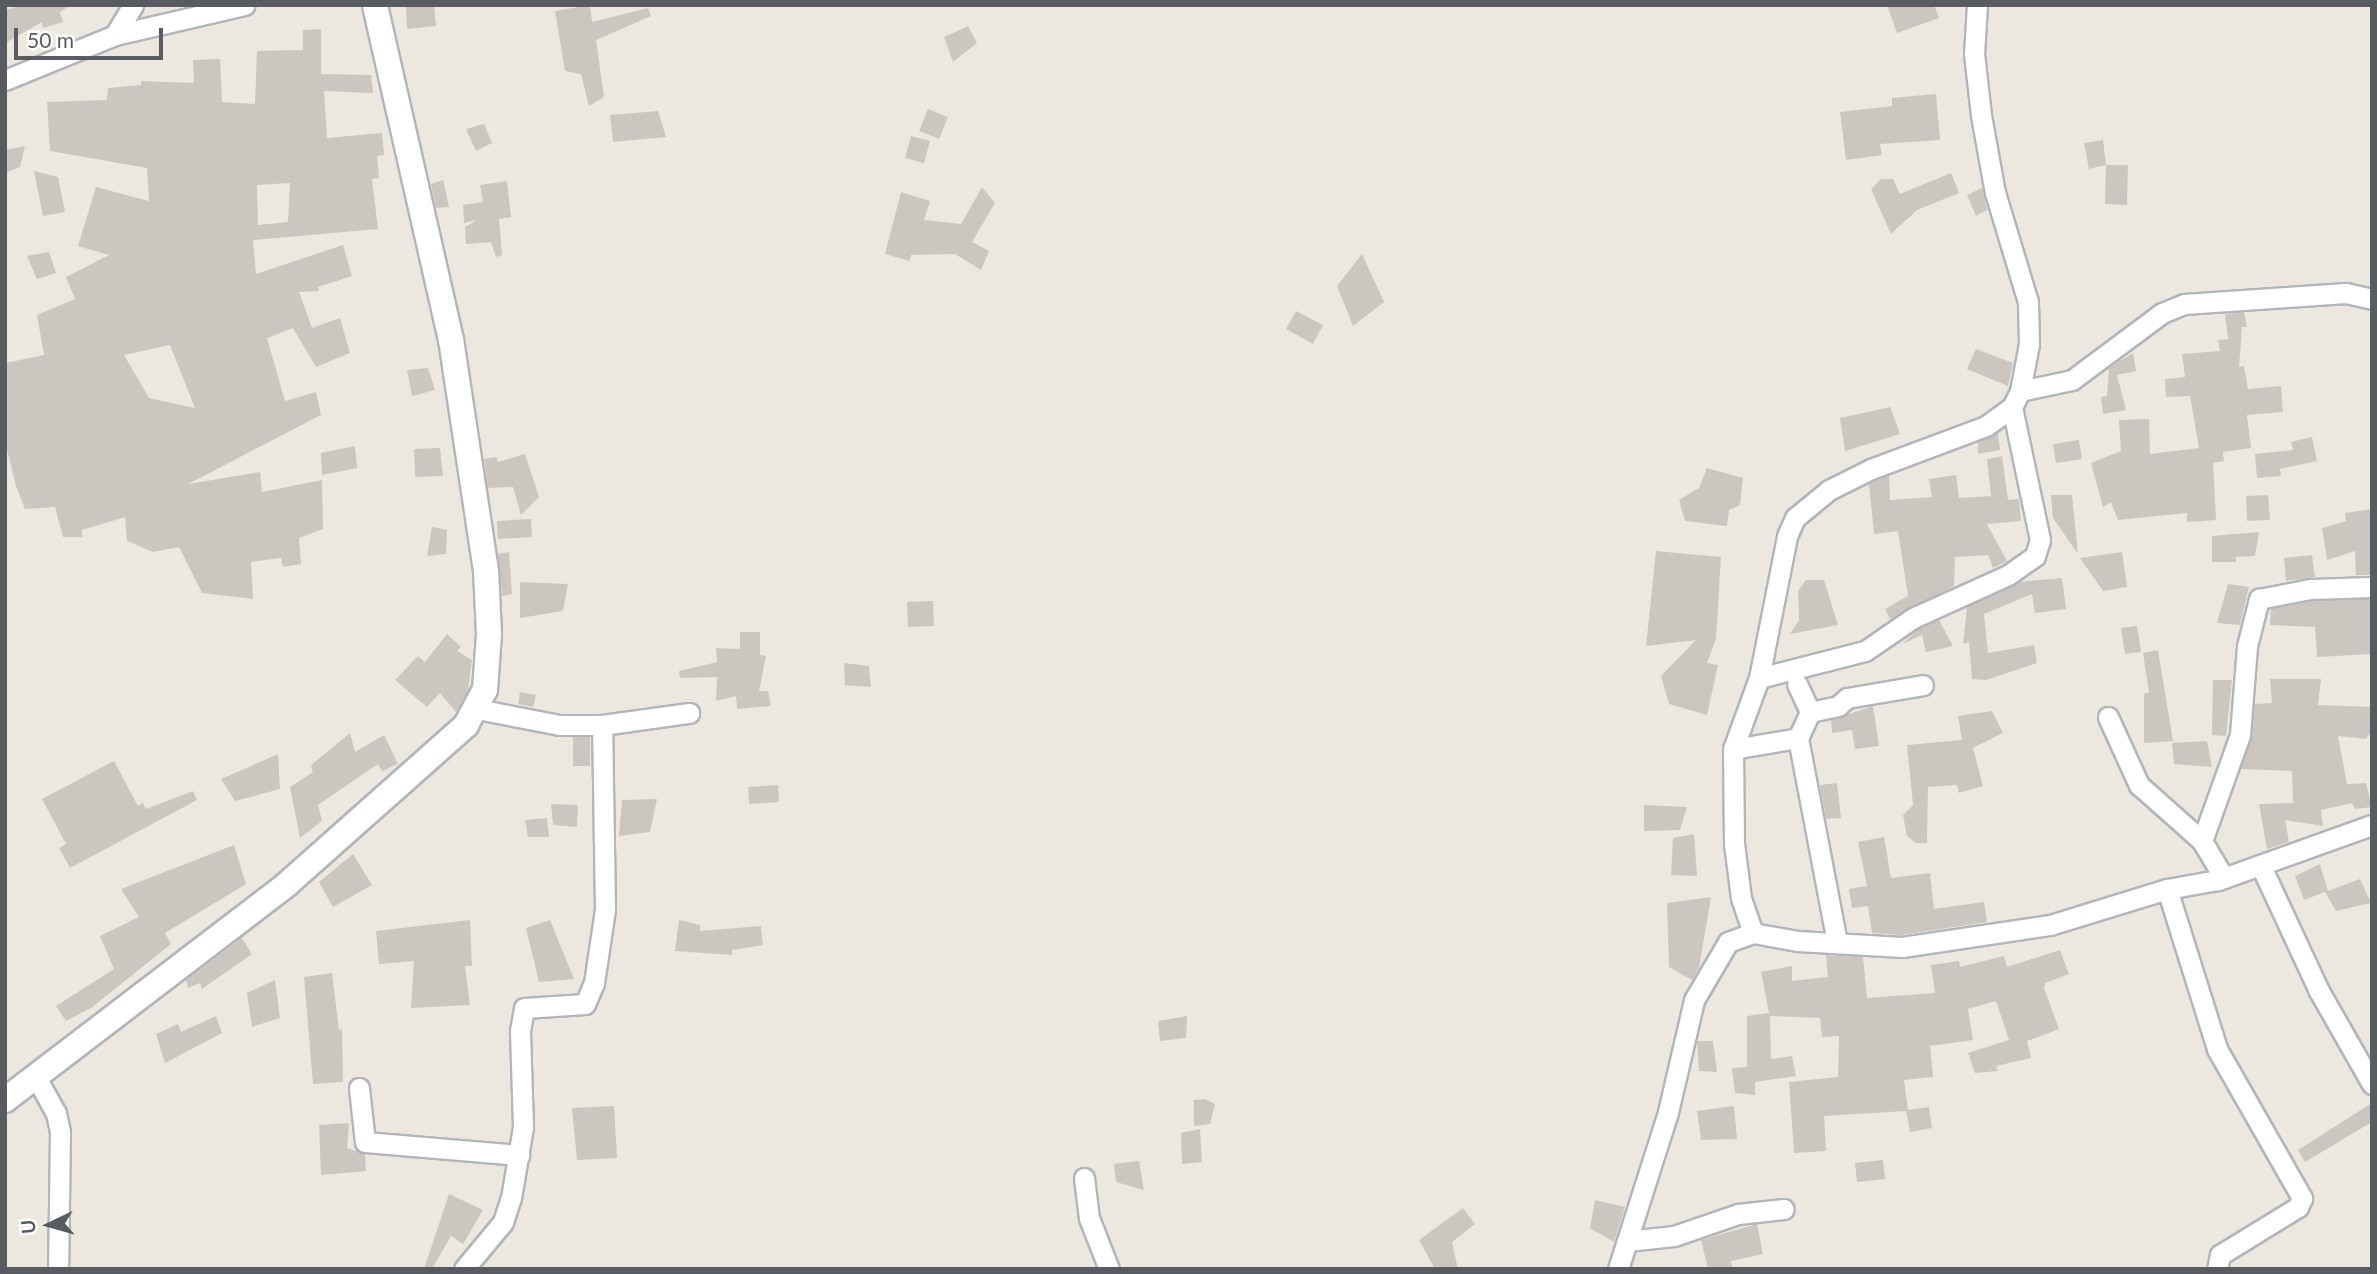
<!DOCTYPE html>
<html>
<head>
<meta charset="utf-8">
<style>
	body { margin:0 }
	#map { position:relative; width:2377px; height:1274px; overflow:hidden; background:#ece8df; font-family:Lato,sans-serif }
	div>[style] { position:absolute }
	.building>* { inset:0; background:#ccc6c0 }
	.roads { filter:drop-shadow(2px 0 #b2b6bb) drop-shadow(-2px 0 #b2b6bb) drop-shadow(0 2px #b2b6bb) drop-shadow(0 -2px #b2b6bb) }
	.minor>* { height:19px; margin:-9.5px; padding:0 9.5px; transform-origin:9.5px; border-radius:9.5px; background:#fff }
	.tertiary>* { height:24px; margin:-12px; padding:0 12px; transform-origin:12px; border-radius:12px; background:#fff }
	span { translate:-50% -50%; white-space:nowrap; text-align:center; line-height:1.15; -webkit-text-stroke:5px #fff; paint-order:stroke }
	.frame { position:absolute; inset:0; border:7px solid #585c61; pointer-events:none }
	.north { position:absolute; left:14px; top:1190px; width:70px; height:70px; -webkit-text-stroke:5px #fff; paint-order:stroke; rotate:265deg; font-size:19px; font-weight:700; line-height:28px; text-align:center; color:#585c61 }
	.north::after { content:''; display:block; margin:auto; width:24px; height:32px; background:#585c61; clip-path:polygon(50% 0,100% 100%,50% 72%,0 100%) }
	.scale { position:absolute; left:14px; top:28px; width:149px; height:32px; box-sizing:border-box; border:4px solid #585c61; border-top:0; padding-left:9px; font-size:21px; line-height:24px; white-space:nowrap; color:#585c61; -webkit-text-stroke:5px #fff; paint-order:stroke }
</style>
</head>
<body>
<div id="map">
	<div class="building">
		<i style="clip-path:polygon(24px 5px,71px 5px,60px 12px,63px 22px,43px 28px,42px 22px,5px 43px,5px 10px)"></i>
		<i style="clip-path:polygon(406px 5px,434px 5px,436px 26px,407px 29px)"></i>
		<i style="clip-path:polygon(590px 5px,592px 22px,648px 8px,651px 16px,596px 40px,604px 97px,589px 106px,581px 74px,565px 71px,555px 11px)"></i>
		<i style="clip-path:polygon(1887px 5px,1934px 5px,1939px 18px,1897px 33px)"></i>
		<i style="clip-path:polygon(968px 26px,977px 43px,953px 62px,944px 37px)"></i>
		<i style="clip-path:polygon(evenodd,321px 29px,321px 74px,371px 75px,373px 93px,324px 91px,327px 138px,382px 133px,384px 155px,377px 156px,379px 178px,372px 179px,378px 229px,253px 240px,256px 274px,343px 245px,352px 276px,318px 287px,319px 291px,299px 292px,312px 328px,340px 318px,350px 353px,316px 367px,293px 328px,267px 338px,285px 401px,316px 392px,321px 415px,188px 484px,260px 472px,262px 492px,322px 480px,323px 529px,299px 538px,301px 564px,283px 567px,281px 558px,251px 562px,253px 599px,202px 593px,179px 547px,153px 552px,127px 541px,125px 517px,82px 530px,82px 537px,63px 537px,55px 507px,25px 509px,16px 486px,5px 441px,5px 363px,44px 355px,37px 315px,75px 299px,66px 277px,109px 255px,78px 246px,96px 187px,149px 201px,147px 168px,50px 151px,47px 102px,107px 100px,108px 88px,141px 85px,141px 81px,194px 83px,193px 60px,220px 59px,222px 102px,255px 104px,257px 51px,303px 50px,303px 30px,321px 29px,290px 183px,288px 222px,258px 225px,257px 185px,290px 183px,321px 29px,170px 345px,195px 408px,149px 398px,124px 355px,170px 345px)"></i>
		<i style="clip-path:polygon(1936px 94px,1940px 140px,1880px 144px,1882px 155px,1846px 160px,1840px 112px,1892px 106px,1892px 98px)"></i>
		<i style="clip-path:polygon(928px 109px,948px 117px,939px 139px,919px 131px)"></i>
		<i style="clip-path:polygon(658px 111px,666px 137px,613px 142px,610px 115px)"></i>
		<i style="clip-path:polygon(484px 124px,492px 143px,476px 151px,466px 129px)"></i>
		<i style="clip-path:polygon(911px 136px,930px 141px,924px 163px,905px 158px)"></i>
		<i style="clip-path:polygon(2103px 140px,2106px 165px,2089px 169px,2084px 143px)"></i>
		<i style="clip-path:polygon(25px 146px,20px 167px,5px 173px,5px 150px)"></i>
		<i style="clip-path:polygon(2106px 165px,2128px 165px,2127px 205px,2105px 204px)"></i>
		<i style="clip-path:polygon(34px 171px,58px 177px,65px 212px,43px 216px)"></i>
		<i style="clip-path:polygon(1951px 173px,1959px 193px,1917px 210px,1891px 234px,1871px 189px,1881px 179px,1893px 179px,1900px 194px)"></i>
		<i style="clip-path:polygon(443px 180px,449px 207px,436px 208px,431px 184px)"></i>
		<i style="clip-path:polygon(507px 181px,511px 217px,499px 219px,502px 255px,496px 257px,491px 242px,466px 244px,465px 227px,477px 220px,464px 223px,463px 205px,483px 202px,480px 185px)"></i>
		<i style="clip-path:polygon(982px 187px,995px 203px,972px 242px,989px 251px,981px 270px,955px 254px,911px 255px,910px 261px,885px 254px,901px 192px,930px 201px,924px 220px,961px 224px)"></i>
		<i style="clip-path:polygon(1982px 188px,1987px 210px,1976px 216px,1967px 195px)"></i>
		<i style="clip-path:polygon(49px 252px,56px 273px,37px 279px,27px 256px)"></i>
		<i style="clip-path:polygon(1362px 254px,1384px 302px,1353px 326px,1337px 286px)"></i>
		<i style="clip-path:polygon(1296px 311px,1323px 325px,1313px 344px,1286px 329px)"></i>
		<i style="clip-path:polygon(2244px 312px,2247px 327px,2242px 327px,2239px 367px,2244px 366px,2248px 389px,2281px 386px,2283px 412px,2247px 415px,2251px 448px,2223px 452px,2224px 461px,2213px 463px,2216px 520px,2187px 522px,2187px 513px,2118px 520px,2111px 502px,2103px 507px,2091px 463px,2121px 451px,2119px 420px,2149px 419px,2150px 454px,2199px 448px,2190px 396px,2166px 397px,2165px 379px,2185px 377px,2182px 354px,2220px 351px,2218px 340px,2228px 339px,2225px 314px)"></i>
		<i style="clip-path:polygon(1976px 349px,2013px 363px,2008px 386px,1967px 369px)"></i>
		<i style="clip-path:polygon(2133px 353px,2136px 371px,2117px 375px,2126px 410px,2103px 414px,2101px 397px,2107px 396px,2109px 368px)"></i>
		<i style="clip-path:polygon(428px 368px,435px 390px,412px 396px,407px 370px)"></i>
		<i style="clip-path:polygon(1890px 407px,1900px 434px,1845px 451px,1840px 418px)"></i>
		<i style="clip-path:polygon(1998px 433px,2000px 450px,1978px 454px,1978px 442px)"></i>
		<i style="clip-path:polygon(2312px 437px,2317px 461px,2280px 469px,2281px 476px,2257px 478px,2255px 454px,2293px 450px,2291px 442px)"></i>
		<i style="clip-path:polygon(2079px 440px,2082px 459px,2056px 463px,2053px 444px)"></i>
		<i style="clip-path:polygon(355px 446px,357px 468px,322px 475px,321px 453px)"></i>
		<i style="clip-path:polygon(440px 448px,443px 476px,415px 477px,414px 449px)"></i>
		<i style="clip-path:polygon(525px 454px,539px 497px,521px 515px,513px 487px,488px 488px,484px 459px,496px 457px,498px 462px)"></i>
		<i style="clip-path:polygon(2002px 456px,2008px 500px,2019px 499px,2021px 521px,1987px 524px,2007px 561px,1993px 568px,1988px 555px,1955px 557px,1954px 586px,1890px 619px,1885px 609px,1908px 596px,1898px 531px,1874px 534px,1869px 484px,1889px 475px,1890px 500px,1932px 497px,1929px 479px,1956px 475px,1959px 498px,1991px 496px,1987px 459px)"></i>
		<i style="clip-path:polygon(1707px 468px,1743px 478px,1740px 505px,1729px 510px,1727px 526px,1685px 521px,1679px 500px,1699px 488px)"></i>
		<i style="clip-path:polygon(2051px 495px,2072px 495px,2078px 554px,2053px 518px)"></i>
		<i style="clip-path:polygon(2268px 495px,2270px 520px,2247px 521px,2246px 496px)"></i>
		<i style="clip-path:polygon(2372px 509px,2372px 575px,2356px 575px,2355px 551px,2327px 560px,2322px 528px,2346px 521px,2345px 513px)"></i>
		<i style="clip-path:polygon(531px 519px,532px 537px,498px 539px,497px 521px)"></i>
		<i style="clip-path:polygon(432px 527px,447px 530px,446px 554px,427px 556px)"></i>
		<i style="clip-path:polygon(2259px 532px,2255px 556px,2236px 557px,2236px 562px,2212px 562px,2212px 536px)"></i>
		<i style="clip-path:polygon(1656px 551px,1721px 557px,1716px 639px,1707px 663px,1718px 665px,1707px 715px,1669px 704px,1661px 676px,1696px 640px,1646px 646px)"></i>
		<i style="clip-path:polygon(509px 552px,512px 594px,502px 596px,498px 554px)"></i>
		<i style="clip-path:polygon(2122px 552px,2127px 587px,2103px 591px,2080px 558px)"></i>
		<i style="clip-path:polygon(2312px 555px,2315px 577px,2286px 581px,2284px 558px)"></i>
		<i style="clip-path:polygon(2062px 578px,2066px 609px,2035px 613px,2032px 594px,1984px 614px,1988px 653px,2034px 645px,2037px 663px,1986px 680px,1972px 679px,1969px 642px,1963px 644px,1967px 607px,2019px 582px)"></i>
		<i style="clip-path:polygon(1806px 580px,1824px 580px,1838px 625px,1790px 634px,1799px 620px,1798px 591px)"></i>
		<i style="clip-path:polygon(520px 582px,568px 584px,563px 611px,520px 618px)"></i>
		<i style="clip-path:polygon(2228px 584px,2249px 587px,2240px 625px,2217px 623px)"></i>
		<i style="clip-path:polygon(2372px 599px,2372px 654px,2317px 657px,2315px 627px,2270px 625px,2271px 609px,2311px 601px)"></i>
		<i style="clip-path:polygon(933px 601px,934px 626px,908px 627px,907px 602px)"></i>
		<i style="clip-path:polygon(1939px 620px,1953px 646px,1926px 652px,1922px 635px,1902px 644px,1919px 629px)"></i>
		<i style="clip-path:polygon(2137px 626px,2141px 652px,2125px 654px,2121px 628px)"></i>
		<i style="clip-path:polygon(740px 632px,760px 632px,760px 655px,766px 656px,759px 691px,768px 691px,771px 706px,737px 709px,736px 696px,716px 701px,717px 677px,680px 678px,679px 671px,717px 662px,716px 648px,740px 649px)"></i>
		<i style="clip-path:polygon(447px 634px,461px 647px,457px 651px,472px 660px,468px 690px,456px 712px,440px 693px,427px 707px,395px 680px,418px 656px,425px 662px)"></i>
		<i style="clip-path:polygon(2158px 650px,2173px 741px,2144px 743px,2144px 693px,2149px 693px,2143px 653px)"></i>
		<i style="clip-path:polygon(844px 663px,869px 666px,871px 687px,845px 685px)"></i>
		<i style="clip-path:polygon(2270px 679px,2321px 679px,2318px 705px,2372px 707px,2372px 730px,2366px 739px,2338px 736px,2347px 784px,2366px 783px,2372px 807px,2355px 809px,2352px 803px,2321px 810px,2323px 826px,2285px 820px,2289px 842px,2267px 849px,2259px 804px,2293px 803px,2292px 771px,2241px 769px,2252px 736px,2255px 704px,2272px 703px)"></i>
		<i style="clip-path:polygon(2213px 680px,2232px 680px,2226px 736px,2212px 735px)"></i>
		<i style="clip-path:polygon(520px 692px,536px 695px,533px 707px,518px 704px)"></i>
		<i style="clip-path:polygon(1873px 706px,1879px 746px,1855px 749px,1852px 730px,1832px 733px,1831px 720px)"></i>
		<i style="clip-path:polygon(1992px 711px,2003px 733px,1973px 748px,1983px 786px,1959px 793px,1957px 785px,1928px 787px,1927px 843px,1916px 843px,1907px 836px,1903px 815px,1913px 805px,1907px 745px,1962px 740px,1958px 716px)"></i>
		<i style="clip-path:polygon(350px 733px,355px 752px,384px 735px,398px 764px,382px 771px,378px 764px,318px 805px,322px 821px,300px 838px,290px 787px,313px 772px,311px 765px)"></i>
		<i style="clip-path:polygon(573px 737px,590px 737px,590px 766px,573px 766px)"></i>
		<i style="clip-path:polygon(2207px 741px,2212px 767px,2174px 764px,2172px 743px)"></i>
		<i style="clip-path:polygon(278px 754px,280px 789px,235px 801px,221px 779px)"></i>
		<i style="clip-path:polygon(114px 761px,138px 806px,143px 803px,146px 809px,193px 791px,197px 800px,70px 868px,59px 848px,66px 844px,42px 799px)"></i>
		<i style="clip-path:polygon(1837px 783px,1841px 818px,1826px 819px,1820px 785px)"></i>
		<i style="clip-path:polygon(778px 785px,779px 802px,749px 804px,748px 787px)"></i>
		<i style="clip-path:polygon(657px 799px,650px 832px,619px 836px,622px 800px)"></i>
		<i style="clip-path:polygon(551px 804px,578px 805px,577px 827px,553px 825px)"></i>
		<i style="clip-path:polygon(1644px 805px,1687px 807px,1680px 830px,1644px 831px)"></i>
		<i style="clip-path:polygon(547px 818px,549px 837px,528px 837px,525px 820px)"></i>
		<i style="clip-path:polygon(1694px 834px,1697px 876px,1671px 875px,1673px 838px)"></i>
		<i style="clip-path:polygon(1884px 837px,1891px 878px,1930px 873px,1934px 909px,1984px 902px,1987px 922px,1901px 935px,1872px 933px,1868px 906px,1852px 908px,1849px 889px,1867px 886px,1858px 842px)"></i>
		<i style="clip-path:polygon(234px 845px,246px 884px,165px 933px,171px 944px,91px 1008px,66px 1021px,56px 1006px,114px 969px,100px 936px,139px 917px,121px 889px)"></i>
		<i style="clip-path:polygon(353px 854px,372px 885px,333px 907px,319px 882px)"></i>
		<i style="clip-path:polygon(2320px 864px,2328px 891px,2360px 879px,2371px 903px,2336px 911px,2325px 892px,2304px 900px,2295px 876px)"></i>
		<i style="clip-path:polygon(1711px 897px,1699px 968px,1692px 980px,1669px 967px,1667px 903px)"></i>
		<i style="clip-path:polygon(470px 920px,472px 966px,465px 966px,470px 1005px,411px 1008px,414px 961px,379px 964px,376px 931px)"></i>
		<i style="clip-path:polygon(550px 920px,574px 979px,539px 982px,526px 928px)"></i>
		<i style="clip-path:polygon(679px 920px,700px 925px,700px 931px,761px 926px,763px 945px,732px 950px,732px 955px,675px 951px)"></i>
		<i style="clip-path:polygon(242px 938px,252px 954px,202px 989px,200px 983px,188px 988px,186px 980px)"></i>
		<i style="clip-path:polygon(2060px 950px,2069px 974px,2045px 983px,2044px 988px,2059px 1029px,2027px 1041px,2031px 1058px,1996px 1066px,1998px 1071px,1975px 1073px,1968px 1053px,2009px 1040px,1996px 1001px,1968px 1009px,1973px 1040px,1930px 1046px,1933px 1077px,1904px 1080px,1908px 1110px,1929px 1107px,1932px 1128px,1910px 1132px,1906px 1111px,1824px 1116px,1826px 1151px,1794px 1153px,1789px 1082px,1838px 1077px,1839px 1036px,1822px 1037px,1820px 1018px,1770px 1016px,1771px 1059px,1792px 1056px,1796px 1076px,1755px 1082px,1755px 1095px,1735px 1093px,1732px 1068px,1747px 1067px,1747px 1016px,1769px 1013px,1761px 972px,1792px 966px,1792px 981px,1828px 977px,1826px 955px,1863px 957px,1867px 998px,1935px 993px,1931px 965px,1959px 961px,1960px 967px,2004px 956px,2007px 967px)"></i>
		<i style="clip-path:polygon(332px 973px,339px 1030px,342px 1029px,343px 1082px,313px 1084px,304px 977px)"></i>
		<i style="clip-path:polygon(275px 980px,280px 1018px,252px 1027px,247px 993px)"></i>
		<i style="clip-path:polygon(216px 1016px,222px 1033px,165px 1063px,156px 1034px,178px 1024px,181px 1032px)"></i>
		<i style="clip-path:polygon(1187px 1016px,1186px 1038px,1160px 1041px,1158px 1021px)"></i>
		<i style="clip-path:polygon(1697px 1041px,1713px 1041px,1717px 1072px,1699px 1071px)"></i>
		<i style="clip-path:polygon(1205px 1099px,1215px 1104px,1210px 1124px,1194px 1126px,1194px 1100px)"></i>
		<i style="clip-path:polygon(2372px 1103px,2372px 1122px,2305px 1162px,2298px 1150px)"></i>
		<i style="clip-path:polygon(614px 1106px,617px 1158px,577px 1160px,572px 1108px)"></i>
		<i style="clip-path:polygon(1734px 1106px,1737px 1139px,1701px 1140px,1697px 1111px)"></i>
		<i style="clip-path:polygon(349px 1123px,347px 1148px,365px 1154px,366px 1171px,321px 1175px,319px 1125px)"></i>
		<i style="clip-path:polygon(1200px 1129px,1202px 1162px,1182px 1164px,1181px 1133px)"></i>
		<i style="clip-path:polygon(1883px 1160px,1885px 1179px,1857px 1182px,1855px 1163px)"></i>
		<i style="clip-path:polygon(1139px 1161px,1144px 1190px,1116px 1182px,1114px 1164px)"></i>
		<i style="clip-path:polygon(449px 1194px,483px 1210px,463px 1244px,451px 1236px,432px 1269px,424px 1269px)"></i>
		<i style="clip-path:polygon(1595px 1200px,1625px 1207px,1614px 1242px,1590px 1228px)"></i>
		<i style="clip-path:polygon(1463px 1208px,1475px 1224px,1452px 1242px,1458px 1269px,1435px 1269px,1419px 1240px)"></i>
		<i style="clip-path:polygon(1757px 1224px,1763px 1254px,1731px 1261px,1733px 1269px,1708px 1269px,1701px 1240px)"></i>
	</div>
	<div class="roads">
		<div class="minor">
			<i style="left:115px;top:35px;width:35px;rotate:-59deg"></i>
			<i style="left:5px;top:80px;width:119px;rotate:-22.2deg"></i>
			<i style="left:115px;top:35px;width:133px;rotate:-13deg"></i>
			<i style="left:2020px;top:391px;width:53px;rotate:-11.9deg"></i>
			<i style="left:2072px;top:380px;width:112px;rotate:-36.7deg"></i>
			<i style="left:2162px;top:313px;width:24px;rotate:-22deg"></i>
			<i style="left:2184px;top:304px;width:162px;rotate:-3.9deg"></i>
			<i style="left:2346px;top:293px;width:27px;rotate:13deg"></i>
			<i style="left:1759px;top:678px;width:109px;rotate:-14.3deg"></i>
			<i style="left:1865px;top:651px;width:58px;rotate:-34.5deg"></i>
			<i style="left:1913px;top:618px;width:104px;rotate:-24.4deg"></i>
			<i style="left:2008px;top:575px;width:33px;rotate:-35deg"></i>
			<i style="left:2035px;top:556px;width:17px;rotate:-73deg"></i>
			<i style="left:2040px;top:540px;width:136px;rotate:-101.9deg"></i>
			<i style="left:1797px;top:684px;width:31px;rotate:65deg"></i>
			<i style="left:477px;top:709px;width:84px;rotate:11deg"></i>
			<i style="left:559px;top:725px;width:43px"></i>
			<i style="left:602px;top:725px;width:88px;rotate:-7.9deg"></i>
			<i style="left:2108px;top:717px;width:75px;rotate:65.5deg"></i>
			<i style="left:2139px;top:785px;width:84px;rotate:41.6deg"></i>
			<i style="left:2202px;top:841px;width:43px;rotate:59.3deg"></i>
			<i style="left:1798px;top:738px;width:208px;rotate:79.2deg"></i>
			<i style="left:1733px;top:749px;width:66px;rotate:-9.6deg"></i>
			<i style="left:1798px;top:738px;width:29px;rotate:-65deg"></i>
			<i style="left:1810px;top:712px;width:29px;rotate:-12deg"></i>
			<i style="left:1838px;top:706px;width:12px;rotate:-42deg"></i>
			<i style="left:1847px;top:698px;width:77px;rotate:-9.7deg"></i>
			<i style="left:2202px;top:841px;width:113px;rotate:-70.3deg"></i>
			<i style="left:2240px;top:735px;width:89px;rotate:-85.5deg"></i>
			<i style="left:2247px;top:646px;width:49px;rotate:-75.7deg"></i>
			<i style="left:2259px;top:599px;width:52px;rotate:-11.1deg"></i>
			<i style="left:2310px;top:589px;width:62px;rotate:-1.8deg"></i>
			<i style="left:2261px;top:866px;width:138px;rotate:65.1deg"></i>
			<i style="left:2319px;top:991px;width:107px;rotate:60.3deg"></i>
			<i style="left:2167px;top:889px;width:168px;rotate:72.6deg"></i>
			<i style="left:2217px;top:1049px;width:172px;rotate:60.3deg"></i>
			<i style="left:2302px;top:1198px;width:10px;rotate:114deg"></i>
			<i style="left:2298px;top:1207px;width:92px;rotate:148.4deg"></i>
			<i style="left:2220px;top:1255px;width:14px;rotate:102deg"></i>
			<i style="left:1753px;top:933px;width:46px;rotate:10.1deg"></i>
			<i style="left:1798px;top:941px;width:104px;rotate:3.3deg"></i>
			<i style="left:1902px;top:947px;width:150px;rotate:-8.5deg"></i>
			<i style="left:2050px;top:925px;width:122px;rotate:-17.1deg"></i>
			<i style="left:2167px;top:889px;width:52px;rotate:-10deg"></i>
			<i style="left:2218px;top:880px;width:164px;rotate:-19.7deg"></i>
			<i style="left:37px;top:1079px;width:39px;rotate:61deg"></i>
			<i style="left:56px;top:1113px;width:19px;rotate:78deg"></i>
			<i style="left:60px;top:1132px;width:137px;rotate:90.8deg"></i>
			<i style="left:359px;top:1088px;width:54px;rotate:83.7deg"></i>
			<i style="left:365px;top:1142px;width:155px;rotate:4.8deg"></i>
			<i style="left:1084px;top:1178px;width:40px;rotate:82.9deg"></i>
			<i style="left:1089px;top:1218px;width:55px;rotate:68.6deg"></i>
			<i style="left:1627px;top:1241px;width:47px;rotate:-6.1deg"></i>
			<i style="left:1674px;top:1236px;width:68px;rotate:-19deg"></i>
			<i style="left:1738px;top:1214px;width:46px;rotate:-6.2deg"></i>
			<i style="left:464px;top:1269px;width:61px;rotate:-50.3deg"></i>
			<i style="left:503px;top:1222px;width:25px;rotate:-72deg"></i>
			<i style="left:511px;top:1198px;width:72px;rotate:-80.4deg"></i>
			<i style="left:523px;top:1127px;width:96px;rotate:-91.8deg"></i>
			<i style="left:520px;top:1031px;width:23px;rotate:-80deg"></i>
			<i style="left:524px;top:1008px;width:61px;rotate:-3.8deg"></i>
			<i style="left:585px;top:1004px;width:23px;rotate:-67deg"></i>
			<i style="left:594px;top:983px;width:75px;rotate:-81.5deg"></i>
			<i style="left:605px;top:909px;width:184px;rotate:-90.9deg"></i>
			<i style="left:1618px;top:1269px;width:165px;rotate:-72.3deg"></i>
			<i style="left:1668px;top:1112px;width:115px;rotate:-76.9deg"></i>
			<i style="left:1694px;top:1000px;width:67px;rotate:-59.6deg"></i>
			<i style="left:1728px;top:942px;width:27px;rotate:-20deg"></i>
			<i style="left:1753px;top:933px;width:37px;rotate:-109deg"></i>
			<i style="left:1741px;top:898px;width:55px;rotate:-97.3deg"></i>
			<i style="left:1734px;top:843px;width:94px;rotate:-90.6deg"></i>
			<i style="left:1733px;top:749px;width:76px;rotate:-69.9deg"></i>
			<i style="left:1759px;top:678px;width:145px;rotate:-78.8deg"></i>
			<i style="left:1787px;top:536px;width:20px;rotate:-66deg"></i>
			<i style="left:1795px;top:518px;width:44px;rotate:-39.5deg"></i>
			<i style="left:1829px;top:490px;width:47px;rotate:-26.6deg"></i>
			<i style="left:1871px;top:469px;width:123px;rotate:-20.5deg"></i>
			<i style="left:1986px;top:426px;width:32px;rotate:-36deg"></i>
			<i style="left:2012px;top:407px;width:18px;rotate:-63deg"></i>
			<i style="left:2020px;top:391px;width:48px;rotate:-79.2deg"></i>
			<i style="left:2029px;top:344px;width:42px;rotate:-91.4deg"></i>
			<i style="left:2028px;top:302px;width:114px;rotate:-106.8deg"></i>
			<i style="left:1995px;top:193px;width:79px;rotate:-100.2deg"></i>
			<i style="left:1981px;top:115px;width:61px;rotate:-96.5deg"></i>
			<i style="left:1974px;top:54px;width:49px;rotate:-86.5deg"></i>
		</div>
		<div class="tertiary">
			<i style="left:5px;top:1100px;width:354px;rotate:-37.4deg"></i>
			<i style="left:286px;top:885px;width:241px;rotate:-41.6deg"></i>
			<i style="left:466px;top:725px;width:40px;rotate:-62deg"></i>
			<i style="left:485px;top:690px;width:56px;rotate:-85.9deg"></i>
			<i style="left:489px;top:634px;width:63px;rotate:-92.7deg"></i>
			<i style="left:486px;top:571px;width:234px;rotate:-98.6deg"></i>
			<i style="left:451px;top:340px;width:344px;rotate:-102.8deg"></i>
		</div>
	</div>
	<div class="frame"></div>
	<div class="north">U</div>
	<div class="scale">50 m</div>
</div>
</body>
</html>
